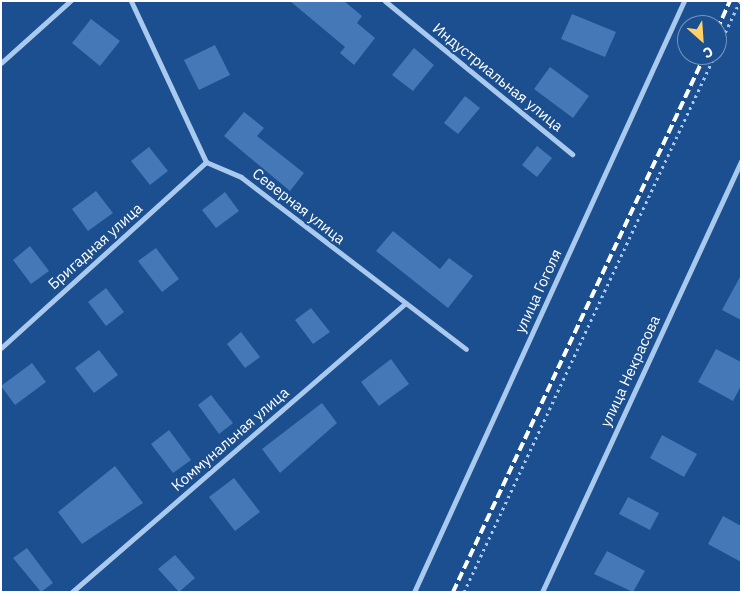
<!DOCTYPE html>
<html>
<head>
<meta charset="utf-8">
<style>
	body { margin:0 }
	#map { position:relative; width:742px; height:593px; overflow:hidden; background:#1b4f8f; font-family:"IBM Plex Sans",sans-serif }
	div>[style] { position:absolute }
	.building>* { inset:0; background:#4478b7 }
	.path>* { height:3px; margin-top:-1.5px; transform-origin:0; background:repeating-linear-gradient(90deg,#a9c9ee 0 2.5px,transparent 0 6.5px) }
	.minor>* { height:5px; margin:-2.5px; padding:0 2.5px; transform-origin:2.5px; border-radius:2.5px; background:#a9c9ee }
	.rail>* { height:4px; margin-top:-2px; transform-origin:0; background:repeating-linear-gradient(90deg,#fff 0 9px,transparent 0 13px) }
	span { translate:-50% -50%; white-space:nowrap; text-align:center; line-height:1.15; -webkit-text-stroke:4px #1b4f8f; paint-order:stroke }
	.street-label { font-size:15px; color:#fff }
	.frame { position:absolute; inset:0; border:2px solid #fff; pointer-events:none }
	.north { position:absolute; left:677px; top:15px; width:50px; height:50px; box-sizing:border-box; background:#1b4f8f; border:1px solid #7695bc; border-radius:50%; rotate:154deg; font-size:14px; font-weight:700; line-height:20px; text-align:center; color:#fff }
	.north::after { content:''; display:block; margin:auto; width:18px; height:22px; background:#ffd166; clip-path:polygon(50% 0,100% 100%,50% 72%,0 100%) }
</style>
</head>
<body>
<div id="map">
	<div class="building">
		<i style="clip-path:polygon(290px 1px,344px 1px,362px 16px,357px 23px,375px 38px,354px 65px,340px 53px,345px 47px)"></i>
		<i style="clip-path:polygon(572px 14px,616px 32px,605px 57px,561px 39px)"></i>
		<i style="clip-path:polygon(91px 19px,120px 41px,100px 66px,72px 43px)"></i>
		<i style="clip-path:polygon(215px 45px,230px 75px,199px 90px,184px 60px)"></i>
		<i style="clip-path:polygon(414px 48px,434px 65px,413px 91px,392px 75px)"></i>
		<i style="clip-path:polygon(550px 67px,589px 96px,573px 118px,534px 89px)"></i>
		<i style="clip-path:polygon(465px 96px,480px 108px,458px 134px,444px 123px)"></i>
		<i style="clip-path:polygon(244px 112px,264px 128px,257px 136px,304px 173px,290px 191px,224px 136px)"></i>
		<i style="clip-path:polygon(537px 146px,552px 158px,537px 177px,522px 165px)"></i>
		<i style="clip-path:polygon(149px 147px,168px 171px,150px 185px,131px 161px)"></i>
		<i style="clip-path:polygon(96px 191px,113px 213px,88px 231px,72px 209px)"></i>
		<i style="clip-path:polygon(225px 192px,239px 211px,216px 228px,202px 210px)"></i>
		<i style="clip-path:polygon(393px 231px,440px 269px,449px 258px,473px 276px,448px 308px,376px 251px)"></i>
		<i style="clip-path:polygon(30px 246px,49px 271px,31px 284px,13px 260px)"></i>
		<i style="clip-path:polygon(156px 248px,179px 279px,162px 292px,138px 261px)"></i>
		<i style="clip-path:polygon(741px 275px,741px 320px,722px 310px)"></i>
		<i style="clip-path:polygon(106px 288px,124px 312px,106px 326px,88px 302px)"></i>
		<i style="clip-path:polygon(311px 308px,330px 332px,313px 344px,295px 320px)"></i>
		<i style="clip-path:polygon(241px 332px,260px 357px,245px 368px,227px 344px)"></i>
		<i style="clip-path:polygon(716px 349px,741px 362px,741px 386px,733px 401px,698px 382px)"></i>
		<i style="clip-path:polygon(99px 350px,118px 375px,94px 393px,75px 368px)"></i>
		<i style="clip-path:polygon(391px 359px,409px 384px,379px 406px,361px 382px)"></i>
		<i style="clip-path:polygon(32px 363px,46px 382px,15px 405px,1px 386px)"></i>
		<i style="clip-path:polygon(211px 395px,233px 423px,219px 434px,198px 405px)"></i>
		<i style="clip-path:polygon(322px 403px,337px 423px,280px 473px,262px 449px)"></i>
		<i style="clip-path:polygon(169px 430px,191px 460px,173px 473px,151px 444px)"></i>
		<i style="clip-path:polygon(662px 435px,697px 454px,684px 477px,650px 458px)"></i>
		<i style="clip-path:polygon(115px 466px,143px 503px,82px 544px,58px 512px)"></i>
		<i style="clip-path:polygon(234px 478px,260px 512px,235px 531px,209px 497px)"></i>
		<i style="clip-path:polygon(628px 497px,659px 513px,650px 530px,619px 514px)"></i>
		<i style="clip-path:polygon(723px 516px,741px 526px,741px 562px,708px 544px)"></i>
		<i style="clip-path:polygon(27px 548px,53px 583px,41px 592px,13px 558px)"></i>
		<i style="clip-path:polygon(607px 551px,645px 571px,633px 592px,594px 574px)"></i>
		<i style="clip-path:polygon(175px 555px,195px 578px,179px 592px,158px 569px)"></i>
	</div>
	<div class="path">
		<i style="left:717px;top:50px;width:54px;rotate:-64.9deg"></i>
		<i style="left:464px;top:592px;width:593px;rotate:-64.95deg"></i>
	</div>
	<div class="minor">
		<i style="left:131px;top:1px;width:178px;rotate:65deg"></i>
		<i style="left:206px;top:162px;width:38px;rotate:23deg"></i>
		<i style="left:241px;top:177px;width:283px;rotate:37.4deg"></i>
		<i style="left:385px;top:1px;width:242px;rotate:39.3deg"></i>
		<i style="left:1px;top:63px;width:93px;rotate:-41.9deg"></i>
		<i style="left:1px;top:348px;width:277px;rotate:-42.2deg"></i>
		<i style="left:72px;top:592px;width:440px;rotate:-40.9deg"></i>
		<i style="left:414px;top:592px;width:650px;rotate:-65.45deg"></i>
		<i style="left:542px;top:592px;width:475px;rotate:-65.2deg"></i>
	</div>
	<div class="rail">
		<i style="left:717px;top:30px;width:32px;rotate:-66deg"></i>
		<i style="left:453px;top:592px;width:593px;rotate:-64.86deg"></i>
	</div>
	<div class="street-label">
		<span style="left:498px;top:77px;rotate:39deg">Индустриальная улица</span>
		<span style="left:299px;top:206px;rotate:38deg">Северная улица</span>
		<span style="left:95px;top:246px;rotate:-42deg">Бригадная улица</span>
		<span style="left:538px;top:291px;rotate:-65deg">улица Гоголя</span>
		<span style="left:630px;top:371px;rotate:-65deg">улица Некрасова</span>
		<span style="left:230px;top:439px;rotate:-41deg">Коммунальная улица</span>
	</div>
	<div class="frame"></div>
	<div class="north">С</div>
</div>
</body>
</html>
